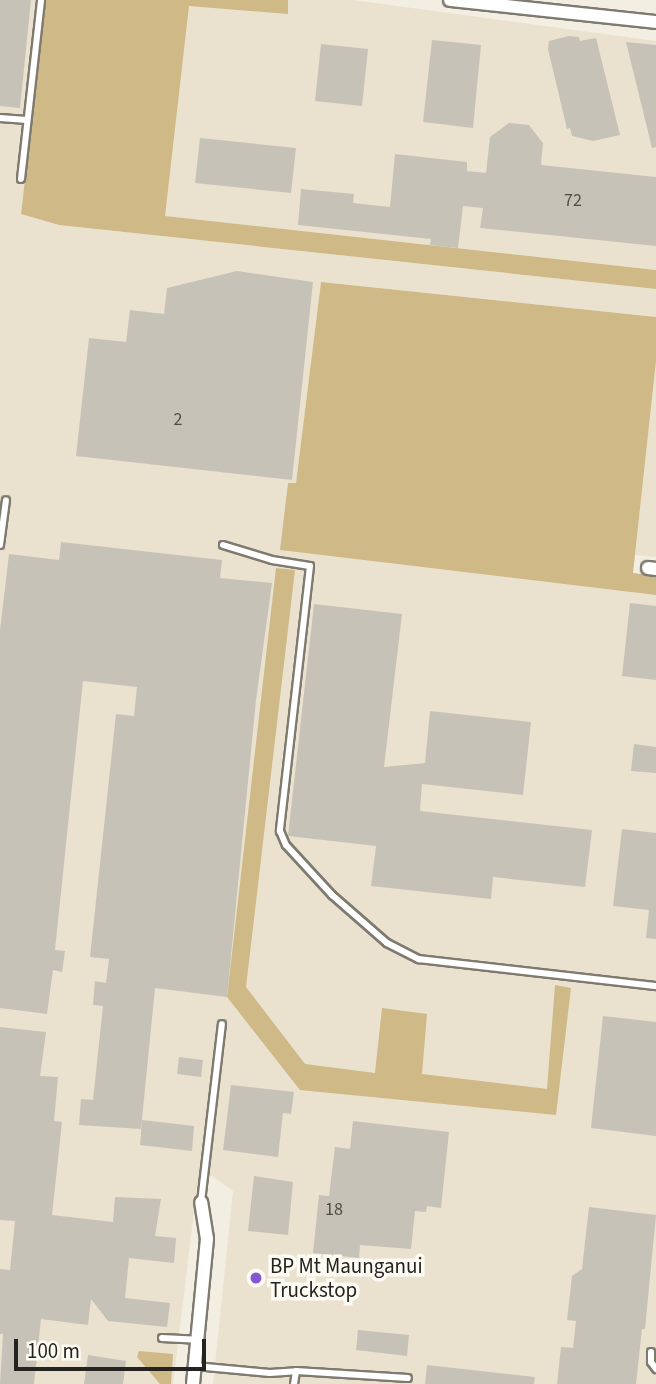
<!DOCTYPE html>
<html>
<head>
<meta charset="utf-8">
<style>
	body { margin:0 }
	#map { position:relative; width:656px; height:1384px; overflow:hidden; background:#f3eee2; font-family:"Source Sans 3",sans-serif }
	div>[style] { position:absolute }
	.built>* { inset:0; background:#eae2cf }
	.green>* { inset:0; background:#ceb987 }
	.building>* { inset:0; background:#c7c2b7 }
	.roads { filter:drop-shadow(2px 0 #7f7a70) drop-shadow(-2px 0 #7f7a70) drop-shadow(0 2px #7f7a70) drop-shadow(0 -2px #7f7a70) }
	.service>* { height:6px; margin:-3px; padding:0 3px; transform-origin:3px; border-radius:3px; background:#fff }
	.minor>* { height:12px; margin:-6px; padding:0 6px; transform-origin:6px; border-radius:6px; background:#fff }
	.dots>* { width:19px; height:19px; translate:-50% -50%; box-sizing:border-box; border:4px solid #fefbf4; border-radius:50% }
	span { translate:-50% -50%; white-space:nowrap; text-align:center; line-height:1.15; -webkit-text-stroke:7px #fefbf4; paint-order:stroke }
	.number-label { font-size:18px; color:#4e4b45 }
	.number-label span { -webkit-text-stroke-width:0 }
	.poi-label { font-size:21px; color:#25231f }
	.left { translate:0 -50%; text-align:left }
	.scale { position:absolute; left:14px; top:1339px; width:192px; height:32px; box-sizing:border-box; border:4px solid #25231f; border-top:0; padding-left:9px; font-size:21px; line-height:24px; white-space:nowrap; color:#25231f; -webkit-text-stroke:5px #fefbf4; paint-order:stroke }
</style>
</head>
<body>
<div id="map">
	<div class="built">
		<i style="clip-path:polygon(0 0,46px 0,21px 214px,59px 225px,656px 289px,656px 317px,321px 282px,296px 483px,288px 483px,281px 550px,656px 595px,656px 1384px,213px 1384px,233px 1191px,212px 1176px,200px 1178px,197px 1187px,173px 1384px,0 1384px)"></i>
		<i style="clip-path:polygon(288px 0,353px 0,656px 41px,656px 270px,164px 216px,189px 5px,288px 14px)"></i>
		<i style="clip-path:polygon(656px 361px,656px 557px,635px 555px)"></i>
	</div>
	<div class="green">
		<i style="clip-path:polygon(46px 0,288px 0,288px 14px,189px 6px,165px 216px,656px 270px,656px 289px,59px 225px,21px 214px)"></i>
		<i style="clip-path:polygon(321px 282px,656px 317px,656px 361px,633px 573px,656px 576px,656px 595px,280px 550px,288px 483px,296px 483px)"></i>
		<i style="clip-path:polygon(276px 568px,295px 570px,246px 987px,305px 1064px,375px 1073px,382px 1008px,427px 1014px,422px 1074px,547px 1089px,555px 985px,571px 988px,556px 1115px,300px 1090px,227px 997px)"></i>
		<i style="clip-path:polygon(139px 1351px,173px 1354px,171px 1384px,160px 1384px,137px 1357px)"></i>
	</div>
	<div class="building">
		<i style="clip-path:polygon(0 0,31px 0,20px 108px,0 106px)"></i>
		<i style="clip-path:polygon(569px 36px,579px 37px,580px 41px,596px 38px,620px 135px,593px 141px,572px 136px,570px 128px,567px 129px,548px 49px,549px 41px)"></i>
		<i style="clip-path:polygon(432px 40px,481px 45px,473px 128px,423px 122px)"></i>
		<i style="clip-path:polygon(626px 42px,656px 45px,656px 147px,652px 148px)"></i>
		<i style="clip-path:polygon(321px 44px,368px 49px,362px 106px,315px 101px)"></i>
		<i style="clip-path:polygon(509px 123px,529px 125px,543px 143px,541px 165px,656px 177px,656px 246px,480px 228px,483px 208px,463px 206px,458px 248px,430px 245px,431px 239px,298px 225px,301px 189px,354px 194px,353px 203px,390px 207px,395px 154px,467px 162px,467px 171px,486px 173px,490px 137px)"></i>
		<i style="clip-path:polygon(200px 138px,296px 148px,291px 193px,195px 183px)"></i>
		<i style="clip-path:polygon(237px 271px,313px 282px,292px 480px,76px 456px,89px 338px,126px 342px,130px 310px,164px 314px,167px 288px)"></i>
		<i style="clip-path:polygon(61px 542px,222px 560px,220px 578px,272px 583px,256px 700px,227px 997px,155px 988px,141px 1129px,79px 1125px,81px 1099px,93px 1100px,103px 1006px,93px 1005px,95px 981px,106px 983px,109px 959px,90px 957px,116px 714px,134px 716px,137px 687px,83px 681px,55px 950px,65px 951px,62px 972px,53px 970px,47px 1014px,0 1008px,0 630px,9px 554px,59px 560px)"></i>
		<i style="clip-path:polygon(630px 603px,656px 606px,656px 680px,622px 676px)"></i>
		<i style="clip-path:polygon(314px 604px,402px 614px,384px 767px,425px 763px,430px 711px,531px 722px,523px 795px,422px 784px,420px 811px,592px 830px,585px 887px,493px 877px,491px 899px,371px 886px,376px 846px,288px 836px)"></i>
		<i style="clip-path:polygon(634px 744px,656px 747px,656px 773px,631px 771px)"></i>
		<i style="clip-path:polygon(622px 829px,656px 833px,656px 939px,646px 938px,649px 910px,613px 906px)"></i>
		<i style="clip-path:polygon(603px 1016px,656px 1022px,656px 1136px,591px 1128px)"></i>
		<i style="clip-path:polygon(0 1027px,46px 1032px,40px 1076px,58px 1077px,54px 1121px,62px 1122px,52px 1215px,113px 1222px,115px 1197px,161px 1199px,155px 1236px,176px 1238px,174px 1263px,129px 1258px,125px 1298px,170px 1303px,167px 1327px,108px 1321px,91px 1299px,88px 1325px,41px 1319px,34px 1384px,0 1384px,3px 1334px,0 1334px,0 1269px,10px 1270px,15px 1221px,0 1220px)"></i>
		<i style="clip-path:polygon(179px 1057px,203px 1060px,201px 1077px,177px 1074px)"></i>
		<i style="clip-path:polygon(231px 1085px,294px 1092px,291px 1114px,283px 1113px,278px 1157px,223px 1150px)"></i>
		<i style="clip-path:polygon(142px 1120px,194px 1126px,192px 1151px,140px 1145px)"></i>
		<i style="clip-path:polygon(353px 1121px,449px 1132px,441px 1208px,427px 1206px,426px 1212px,415px 1211px,411px 1249px,360px 1245px,359px 1258px,313px 1253px,319px 1195px,329px 1196px,335px 1147px,350px 1149px)"></i>
		<i style="clip-path:polygon(254px 1176px,293px 1182px,288px 1235px,248px 1231px)"></i>
		<i style="clip-path:polygon(589px 1207px,656px 1215px,645px 1329px,642px 1329px,636px 1384px,557px 1384px,561px 1347px,573px 1348px,576px 1321px,567px 1320px,572px 1276px,582px 1269px)"></i>
		<i style="clip-path:polygon(358px 1330px,409px 1335px,407px 1356px,356px 1350px)"></i>
		<i style="clip-path:polygon(88px 1355px,126px 1361px,123px 1384px,84px 1384px)"></i>
		<i style="clip-path:polygon(427px 1365px,535px 1377px,534px 1384px,425px 1384px)"></i>
	</div>
	<div class="roads">
		<div class="service">
			<i style="left:0;top:118px;width:27px;rotate:4deg"></i>
			<i style="left:21px;top:179px;width:180px;rotate:-83.6deg"></i>
			<i style="left:0;top:545px;width:45px;rotate:-82.4deg"></i>
			<i style="left:223px;top:545px;width:51px;rotate:17deg"></i>
			<i style="left:272px;top:560px;width:38px;rotate:9deg"></i>
			<i style="left:310px;top:566px;width:267px;rotate:96.5deg"></i>
			<i style="left:280px;top:831px;width:15px;rotate:67deg"></i>
			<i style="left:286px;top:845px;width:68px;rotate:47.4deg"></i>
			<i style="left:332px;top:895px;width:73px;rotate:41.1deg"></i>
			<i style="left:387px;top:943px;width:36px;rotate:27deg"></i>
			<i style="left:419px;top:959px;width:239px;rotate:6.5deg"></i>
			<i style="left:201px;top:1202px;width:179px;rotate:-83.3deg"></i>
			<i style="left:162px;top:1338px;width:35px;rotate:3deg"></i>
			<i style="left:651px;top:1352px;width:10px;rotate:90deg"></i>
			<i style="left:651px;top:1362px;width:9px;rotate:54deg"></i>
			<i style="left:195px;top:1366px;width:75px;rotate:5.3deg"></i>
			<i style="left:270px;top:1373px;width:26px;rotate:-4deg"></i>
			<i style="left:296px;top:1371px;width:112px;rotate:3.6deg"></i>
			<i style="left:294px;top:1384px;width:13px;rotate:-81deg"></i>
		</div>
		<div class="minor">
			<i style="left:450px;top:0;width:207px;rotate:6.1deg"></i>
			<i style="left:648px;top:568px;width:8px;rotate:7deg"></i>
			<i style="left:193px;top:1384px;width:146px;rotate:-84.5deg"></i>
			<i style="left:207px;top:1239px;width:37px;rotate:-99deg"></i>
		</div>
	</div>
	<div class="dots">
		<i style="left:256px;top:1278px;background:#8557d0"></i>
	</div>
	<div class="number-label">
		<span style="left:573px;top:201px">72</span>
		<span style="left:178px;top:420px">2</span>
		<span style="left:334px;top:1210px">18</span>
	</div>
	<div class="poi-label">
		<span class="left" style="left:270px;top:1278px">BP Mt Maunganui<br>Truckstop</span>
	</div>
	<div class="scale">100 m</div>
</div>
</body>
</html>
